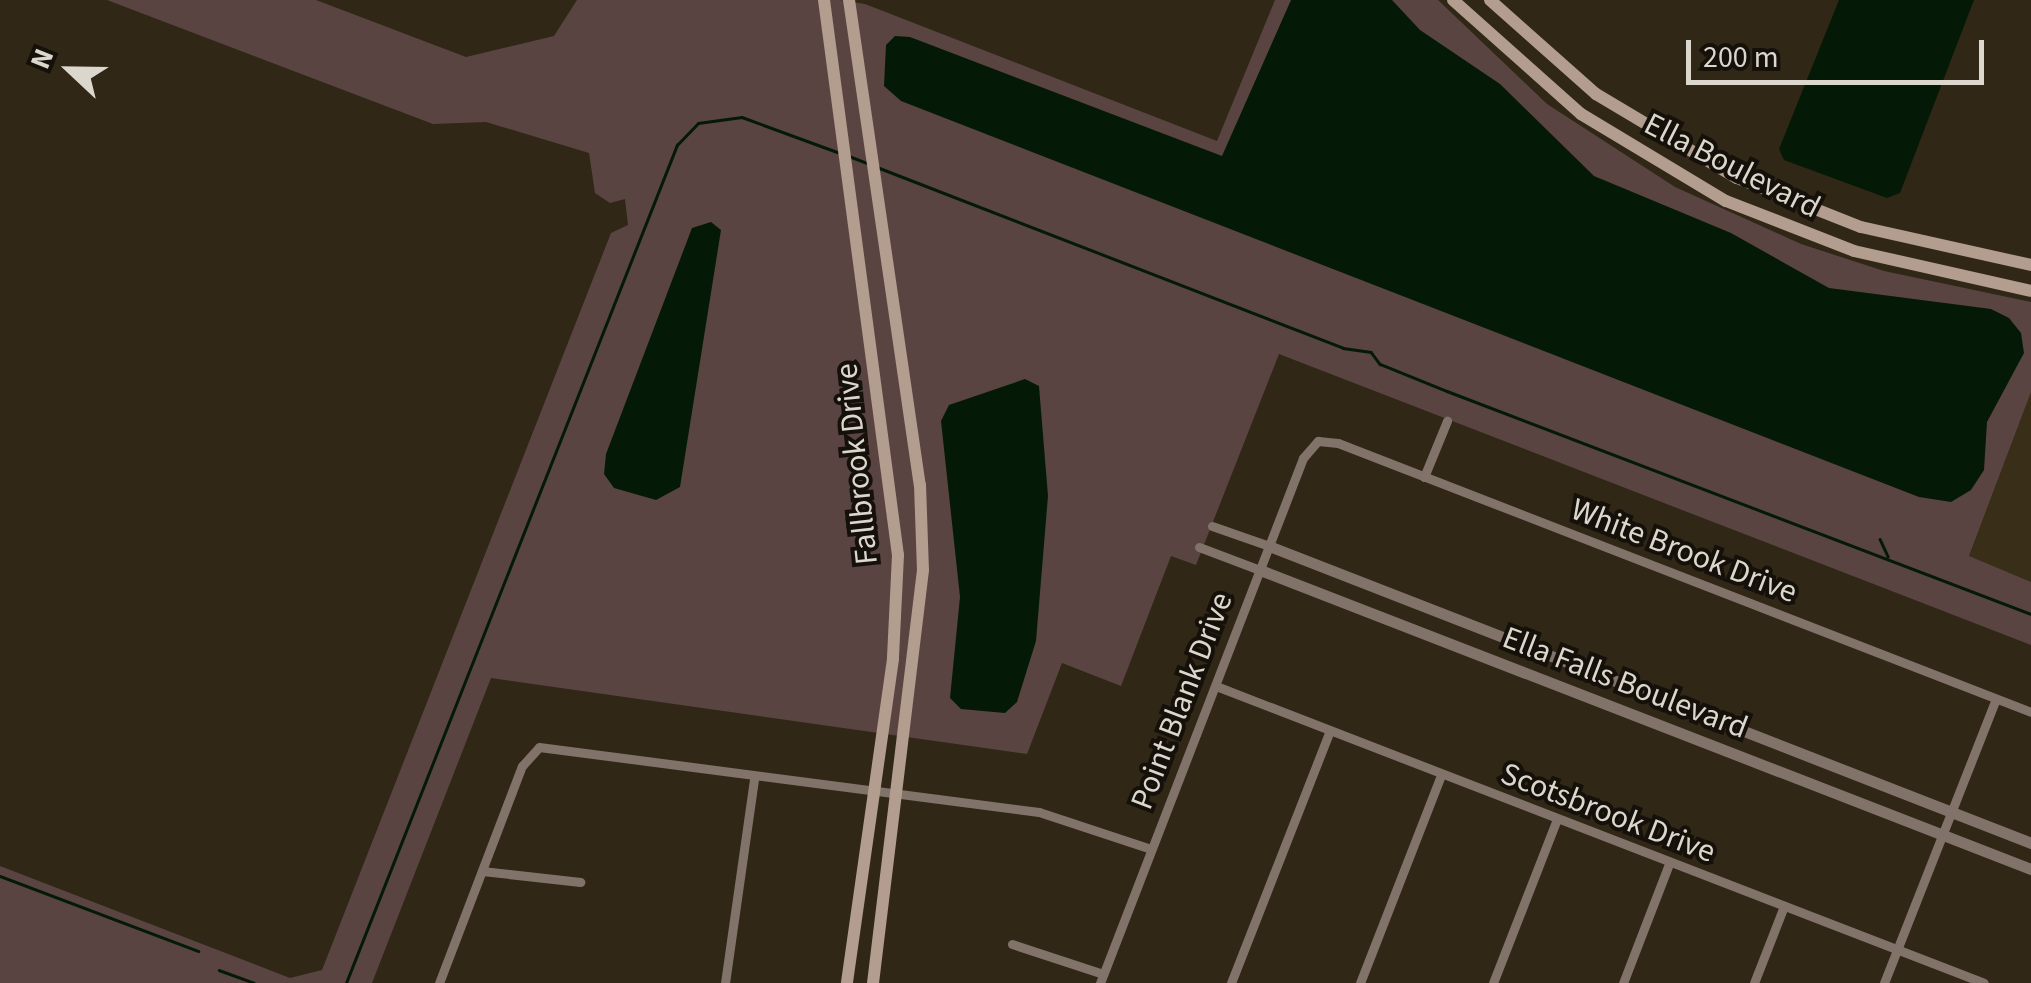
<!DOCTYPE html>
<html>
<head>
<meta charset="utf-8">
<style>
	body { margin:0 }
	#map { position:relative; width:2031px; height:983px; overflow:hidden; background:#302717; font-family:"Source Sans 3",sans-serif }
	div>[style] { position:absolute }
	.built>* { inset:0; background:#392e17 }
	.green>* { inset:0; background:#594442 }
	.water>* { inset:0; background:#051a06 }
	.stream>* { height:2.5px; margin:-1.25px; padding:0 1.25px; transform-origin:1.25px; border-radius:1.25px; background:#051a06 }
	.minor>* { height:9px; margin:-4.5px; padding:0 4.5px; transform-origin:4.5px; border-radius:4.5px; background:#81736a }
	.tertiary>* { height:11px; margin:-5.5px; padding:0 5.5px; transform-origin:5.5px; border-radius:5.5px; background:#81736a }
	.secondary>* { height:12px; margin:-6px; padding:0 6px; transform-origin:6px; border-radius:6px; background:#b39d8f }
	span { translate:-50% -50%; white-space:nowrap; text-align:center; line-height:1.15; -webkit-text-stroke:8px #15110a; paint-order:stroke }
	.street-label { font-size:32px; color:#dcd7cc }
	.north { position:absolute; left:20px; top:20px; width:100px; height:100px; -webkit-text-stroke:8px #15110a; paint-order:stroke; rotate:292deg; font-size:28px; font-weight:700; line-height:40px; text-align:center; color:#dcd7cc }
	.north::after { content:''; display:block; margin:auto; width:35px; height:45px; background:#dcd7cc; clip-path:polygon(50% 0,100% 100%,50% 72%,0 100%) }
	.scale { position:absolute; left:1686px; top:40px; width:298px; height:45px; box-sizing:border-box; border:5px solid #dcd7cc; border-top:0; padding-left:12px; font-size:30px; line-height:35px; white-space:nowrap; color:#dcd7cc; -webkit-text-stroke:8px #15110a; paint-order:stroke }
</style>
</head>
<body>
<div id="map">
	<div class="built">
		<i style="clip-path:polygon(2031px 392px,2031px 582px,1969px 557px)"></i>
	</div>
	<div class="green">
		<i style="clip-path:polygon(107px 0,316px 0,466px 57px,554px 36px,577px 0,840px 0,865px 4px,1217px 141px,1275px 0,1438px 0,1547px 104px,1675px 187px,1801px 244px,1884px 271px,2031px 302px,2031px 392px,1969px 556px,2031px 582px,2031px 645px,1279px 354px,1196px 565px,1171px 556px,1121px 686px,1062px 663px,1027px 754px,491px 678px,372px 983px,0 983px,0 866px,290px 978px,322px 970px,611px 233px,628px 225px,625px 199px,610px 203px,595px 193px,589px 153px,486px 122px,433px 124px)"></i>
	</div>
	<div class="water">
		<i style="clip-path:polygon(1291px 0,1392px 0,1420px 30px,1500px 84px,1594px 176px,1731px 233px,1829px 288px,1991px 309px,2009px 318px,2021px 333px,2024px 353px,1987px 422px,1984px 470px,1971px 490px,1951px 502px,1919px 497px,901px 101px,884px 86px,886px 45px,895px 36px,910px 37px,1222px 156px)"></i>
		<i style="clip-path:polygon(1839px 0,1974px 0,1900px 193px,1887px 198px,1784px 160px,1779px 149px)"></i>
		<i style="clip-path:polygon(711px 222px,721px 230px,680px 487px,656px 500px,614px 488px,604px 474px,606px 454px,692px 228px)"></i>
		<i style="clip-path:polygon(1025px 379px,1039px 386px,1048px 496px,1036px 641px,1017px 702px,1005px 713px,961px 709px,950px 698px,960px 597px,941px 421px,949px 405px)"></i>
	</div>
	<div class="stream">
		<i style="left:849px;top:156px;width:22px;rotate:21deg"></i>
		<i style="left:877px;top:167px;width:500px;rotate:21.2deg"></i>
		<i style="left:1343px;top:348px;width:28px;rotate:8deg"></i>
		<i style="left:1371px;top:352px;width:15px;rotate:53deg"></i>
		<i style="left:1380px;top:364px;width:72px;rotate:21.9deg"></i>
		<i style="left:1447px;top:391px;width:625px;rotate:20.9deg"></i>
		<i style="left:1880px;top:539px;width:19px;rotate:65deg"></i>
		<i style="left:0;top:876px;width:212px;rotate:20.7deg"></i>
		<i style="left:219px;top:970px;width:37px;rotate:20deg"></i>
		<i style="left:346px;top:983px;width:901px;rotate:-68.45deg"></i>
		<i style="left:677px;top:145px;width:30px;rotate:-46deg"></i>
		<i style="left:698px;top:123px;width:44px;rotate:-7.8deg"></i>
		<i style="left:742px;top:117px;width:101px;rotate:20.2deg"></i>
	</div>
	<div class="minor">
		<i style="left:1424px;top:477px;width:61px;rotate:-67.7deg"></i>
		<i style="left:1212px;top:526px;width:60px;rotate:19.3deg"></i>
		<i style="left:1199px;top:547px;width:65px;rotate:20.7deg"></i>
		<i style="left:1216px;top:686px;width:823px;rotate:21.14deg"></i>
		<i style="left:482px;top:871px;width:99px;rotate:6.4deg"></i>
		<i style="left:1012px;top:944px;width:96px;rotate:18.2deg"></i>
		<i style="left:439px;top:983px;width:232px;rotate:-69.1deg"></i>
		<i style="left:522px;top:766px;width:25px;rotate:-48deg"></i>
		<i style="left:539px;top:747px;width:504px;rotate:7.41deg"></i>
		<i style="left:1039px;top:812px;width:118px;rotate:18.3deg"></i>
		<i style="left:725px;top:983px;width:207px;rotate:-81.9deg"></i>
		<i style="left:1100px;top:983px;width:563px;rotate:-68.86deg"></i>
		<i style="left:1303px;top:458px;width:23px;rotate:-49deg"></i>
		<i style="left:1318px;top:441px;width:20px;rotate:6deg"></i>
		<i style="left:1338px;top:443px;width:743px;rotate:21.21deg"></i>
		<i style="left:1231px;top:983px;width:271px;rotate:-68.6deg"></i>
		<i style="left:1360px;top:983px;width:223px;rotate:-68.7deg"></i>
		<i style="left:1493px;top:983px;width:176px;rotate:-68.7deg"></i>
		<i style="left:1623px;top:983px;width:128px;rotate:-68.9deg"></i>
		<i style="left:1754px;top:983px;width:83px;rotate:-68.7deg"></i>
		<i style="left:1884px;top:983px;width:305px;rotate:-68.5deg"></i>
	</div>
	<div class="tertiary">
		<i style="left:1269px;top:546px;width:818px;rotate:21.29deg"></i>
		<i style="left:1260px;top:570px;width:827px;rotate:21.2deg"></i>
	</div>
	<div class="secondary">
		<i style="left:824px;top:0;width:560px;rotate:82.41deg"></i>
		<i style="left:898px;top:555px;width:104px;rotate:92.8deg"></i>
		<i style="left:893px;top:659px;width:327px;rotate:98.1deg"></i>
		<i style="left:849px;top:0;width:490px;rotate:81.7deg"></i>
		<i style="left:920px;top:485px;width:85px;rotate:88deg"></i>
		<i style="left:923px;top:570px;width:416px;rotate:96.9deg"></i>
		<i style="left:1453px;top:0;width:171px;rotate:41.7deg"></i>
		<i style="left:1581px;top:114px;width:169px;rotate:31deg"></i>
		<i style="left:1726px;top:201px;width:137px;rotate:21.3deg"></i>
		<i style="left:1854px;top:251px;width:181px;rotate:12.7deg"></i>
		<i style="left:1490px;top:0;width:142px;rotate:41.6deg"></i>
		<i style="left:1596px;top:94px;width:164px;rotate:30.8deg"></i>
		<i style="left:1737px;top:178px;width:133px;rotate:21.6deg"></i>
		<i style="left:1861px;top:227px;width:174px;rotate:12.6deg"></i>
	</div>
	<div class="street-label">
		<span style="left:1732px;top:166px;rotate:27deg">Ella Boulevard</span>
		<span style="left:857px;top:464px;rotate:-96deg">Fallbrook Drive</span>
		<span style="left:1684px;top:551px;rotate:21deg">White Brook Drive</span>
		<span style="left:1625px;top:683px;rotate:21deg">Ella Falls Boulevard</span>
		<span style="left:1182px;top:701px;rotate:-69deg">Point Blank Drive</span>
		<span style="left:1608px;top:813px;rotate:21deg">Scotsbrook Drive</span>
	</div>
	<div class="north">N</div>
	<div class="scale">200 m</div>
</div>
</body>
</html>
